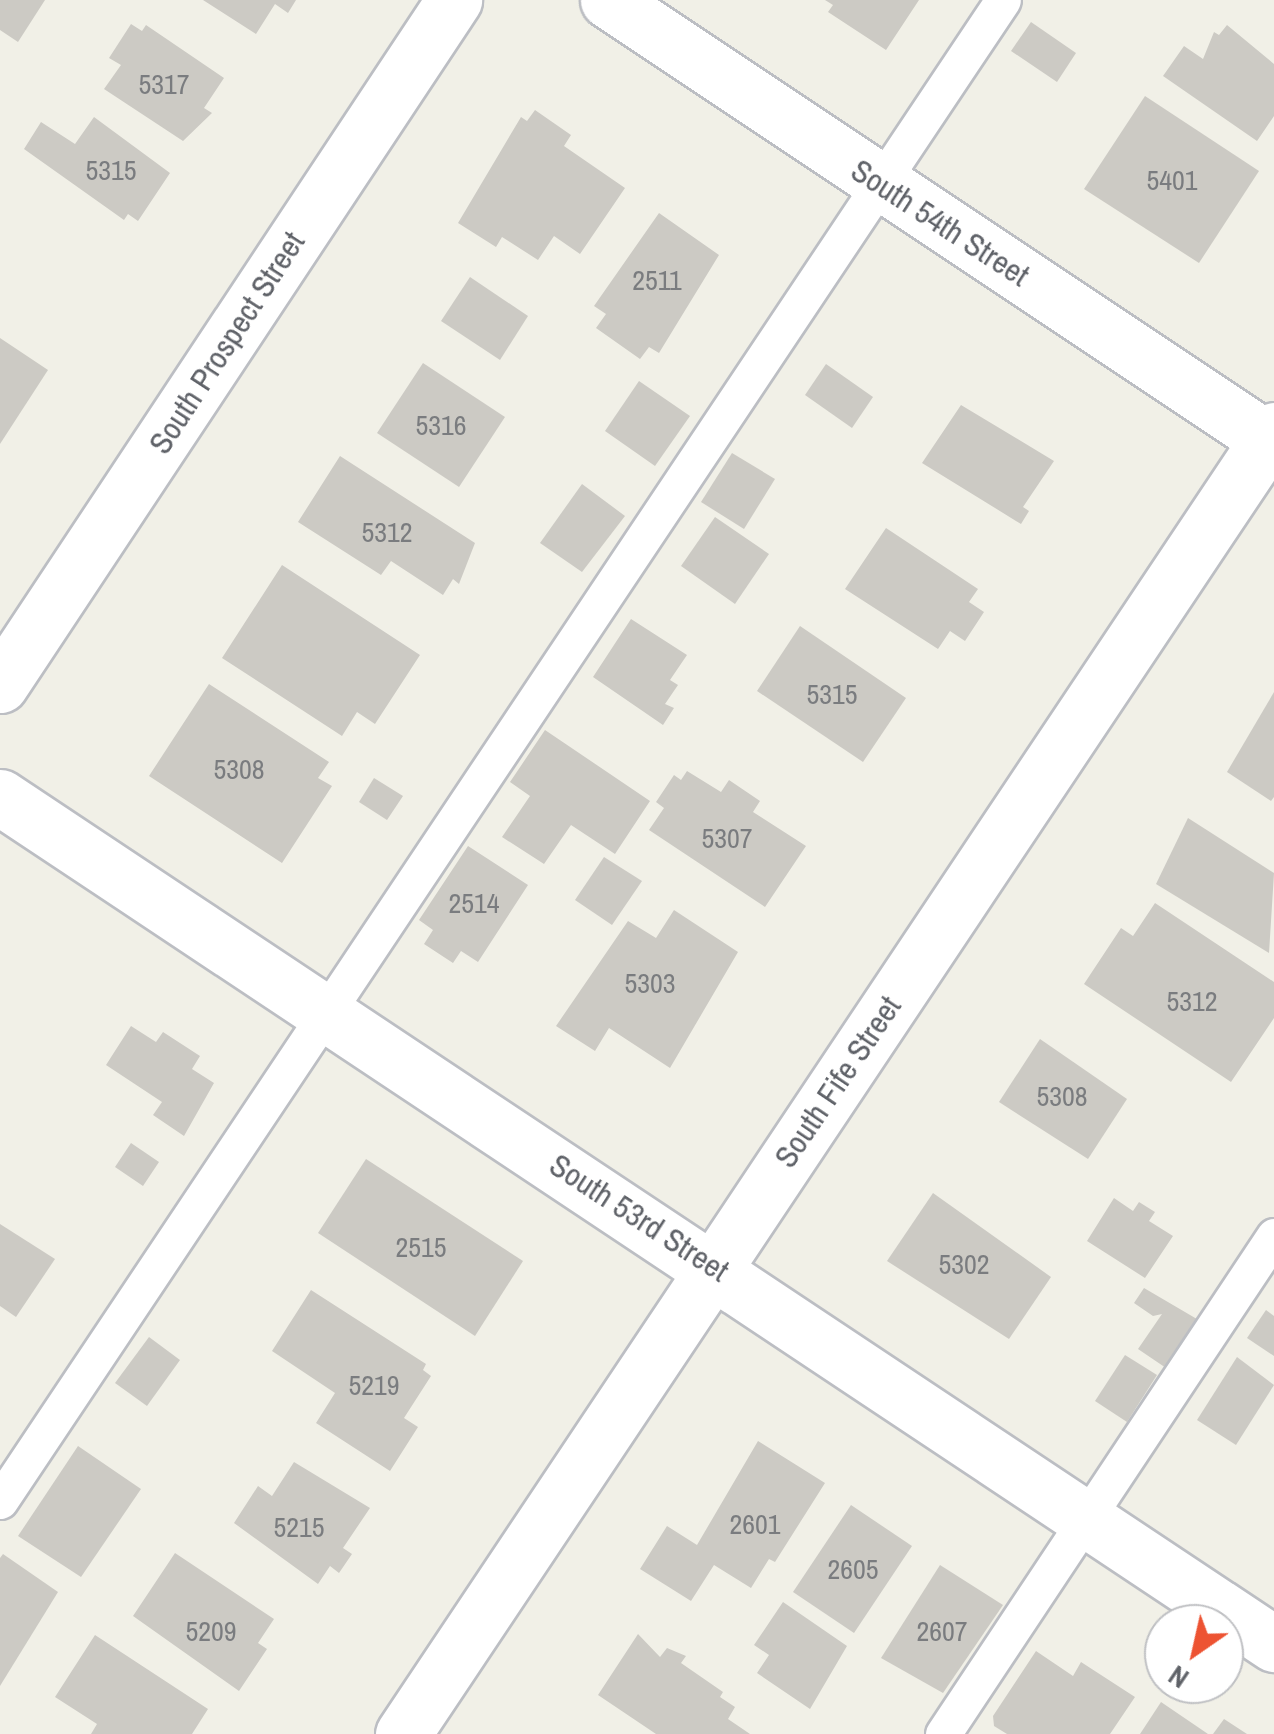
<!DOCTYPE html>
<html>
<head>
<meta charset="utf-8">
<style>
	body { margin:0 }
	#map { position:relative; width:1274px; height:1734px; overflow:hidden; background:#f1f0e7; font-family:"Archivo Narrow",sans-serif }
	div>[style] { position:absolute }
	.building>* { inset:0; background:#cccac4 }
	.roads { filter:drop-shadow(2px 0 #bcbec3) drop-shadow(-2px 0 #bcbec3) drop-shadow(0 2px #bcbec3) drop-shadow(0 -2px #bcbec3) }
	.lane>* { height:35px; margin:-17.5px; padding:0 17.5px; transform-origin:17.5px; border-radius:17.5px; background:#fff }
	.street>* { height:55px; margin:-27.5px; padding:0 27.5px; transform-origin:27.5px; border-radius:27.5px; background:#fff }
	.secondary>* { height:55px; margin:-27.5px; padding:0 27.5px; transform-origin:27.5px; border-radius:27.5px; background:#fff }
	span { translate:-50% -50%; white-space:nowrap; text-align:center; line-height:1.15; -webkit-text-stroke:10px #fff; paint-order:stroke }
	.number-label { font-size:28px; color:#7a7c7f }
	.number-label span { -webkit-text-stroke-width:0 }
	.street-label { font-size:32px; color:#5f6268 }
	.north { position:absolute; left:1144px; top:1604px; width:100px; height:100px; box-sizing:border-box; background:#fff; border:2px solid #bfc0c3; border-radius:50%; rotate:214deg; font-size:28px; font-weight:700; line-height:40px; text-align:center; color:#5f6268 }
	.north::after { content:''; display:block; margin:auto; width:35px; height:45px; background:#ed5332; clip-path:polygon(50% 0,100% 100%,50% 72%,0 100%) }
</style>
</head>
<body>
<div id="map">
	<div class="building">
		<i style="clip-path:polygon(0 0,45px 0,18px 42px,0 30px)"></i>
		<i style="clip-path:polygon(203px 0,296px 0,288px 13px,275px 4px,256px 34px)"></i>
		<i style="clip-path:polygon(825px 0,919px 0,886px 50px,828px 12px,833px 5px)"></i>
		<i style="clip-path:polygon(1031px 22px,1076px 53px,1057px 82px,1011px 51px)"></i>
		<i style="clip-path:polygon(131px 24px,142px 31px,146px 25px,224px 78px,204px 108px,212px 113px,183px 141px,104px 89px,121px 65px,109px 58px)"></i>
		<i style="clip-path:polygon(1227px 25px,1274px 64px,1274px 116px,1257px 141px,1163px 76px,1184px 46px,1203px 59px,1214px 32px,1219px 35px)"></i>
		<i style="clip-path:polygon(1145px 96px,1259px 171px,1199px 263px,1084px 189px)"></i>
		<i style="clip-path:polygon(535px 110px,571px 135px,564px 146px,625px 188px,580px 254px,554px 236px,538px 260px,502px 237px,496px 247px,458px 223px,521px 117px,527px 121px)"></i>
		<i style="clip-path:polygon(94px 117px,170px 173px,138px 221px,128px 214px,124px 220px,24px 149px,41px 122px,75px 144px)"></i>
		<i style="clip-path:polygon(659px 213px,719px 255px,659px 353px,649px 347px,640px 359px,596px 328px,606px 314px,594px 306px)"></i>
		<i style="clip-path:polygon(470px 277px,528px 316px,500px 360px,441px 321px)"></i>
		<i style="clip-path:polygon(0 338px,48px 370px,0 444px)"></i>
		<i style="clip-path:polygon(423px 363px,505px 417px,459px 487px,377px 433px)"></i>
		<i style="clip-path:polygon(826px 364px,873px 397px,852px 428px,805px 395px)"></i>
		<i style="clip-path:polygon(639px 381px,690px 416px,655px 466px,605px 431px)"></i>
		<i style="clip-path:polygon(961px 405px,1054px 461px,1023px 507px,1029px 511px,1021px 524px,922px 463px)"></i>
		<i style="clip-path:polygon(732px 453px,775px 479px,744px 529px,701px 502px)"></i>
		<i style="clip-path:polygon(340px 456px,475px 543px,459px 584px,453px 579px,443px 595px,391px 561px,381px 575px,298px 522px)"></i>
		<i style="clip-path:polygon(582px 484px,625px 516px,582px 572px,540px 543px)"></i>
		<i style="clip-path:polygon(715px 517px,769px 554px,735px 604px,681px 566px)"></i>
		<i style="clip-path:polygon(886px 528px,978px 589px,969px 602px,984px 612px,965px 641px,950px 631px,938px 649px,845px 589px)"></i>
		<i style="clip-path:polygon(282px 565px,420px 655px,375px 724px,357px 712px,342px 736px,222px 658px)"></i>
		<i style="clip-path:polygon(631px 619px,687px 655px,670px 680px,678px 685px,665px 704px,674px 708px,663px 725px,593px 677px)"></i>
		<i style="clip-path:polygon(800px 626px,906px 698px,863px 762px,757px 691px)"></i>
		<i style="clip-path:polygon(209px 684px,329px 762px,318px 778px,332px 786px,282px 863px,149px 776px)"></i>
		<i style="clip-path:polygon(1274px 692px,1274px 797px,1271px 801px,1227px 772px)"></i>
		<i style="clip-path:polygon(545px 730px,650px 801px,615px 854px,571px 825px,544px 864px,502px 837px,530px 796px,510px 782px)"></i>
		<i style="clip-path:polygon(687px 771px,721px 792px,729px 780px,760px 801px,753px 812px,806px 846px,765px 907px,649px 830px,664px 808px,656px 802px,674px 775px,681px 780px)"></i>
		<i style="clip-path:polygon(374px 778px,403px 796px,387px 820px,359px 802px)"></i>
		<i style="clip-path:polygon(1188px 818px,1274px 873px,1269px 953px,1156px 884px)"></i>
		<i style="clip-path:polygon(468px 846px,528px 885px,478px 962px,461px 951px,453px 963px,424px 944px,433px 930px,419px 920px)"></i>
		<i style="clip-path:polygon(604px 857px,642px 881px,612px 925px,575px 900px)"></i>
		<i style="clip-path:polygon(1155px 903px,1274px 982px,1274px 1018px,1231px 1082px,1084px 984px,1121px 928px,1133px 936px)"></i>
		<i style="clip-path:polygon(674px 910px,738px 952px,670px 1068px,609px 1028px,595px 1051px,556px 1026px,628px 921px,656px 938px)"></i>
		<i style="clip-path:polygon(131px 1026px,156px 1042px,163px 1032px,200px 1056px,192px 1069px,214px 1083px,184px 1136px,153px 1115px,162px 1102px,106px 1065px)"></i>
		<i style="clip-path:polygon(1040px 1039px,1127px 1099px,1088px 1159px,999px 1102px)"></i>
		<i style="clip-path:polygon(131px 1143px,159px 1162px,143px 1186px,115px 1167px)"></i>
		<i style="clip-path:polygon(366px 1159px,523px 1261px,475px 1336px,318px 1233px)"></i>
		<i style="clip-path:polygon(933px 1193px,1051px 1277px,1009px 1339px,887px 1261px)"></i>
		<i style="clip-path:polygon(1114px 1198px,1133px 1211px,1139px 1202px,1155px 1212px,1149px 1221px,1173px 1236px,1145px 1278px,1087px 1241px)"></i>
		<i style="clip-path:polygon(0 1224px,55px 1259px,16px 1317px,0 1306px)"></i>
		<i style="clip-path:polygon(1144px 1288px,1202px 1322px,1169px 1370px,1138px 1349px,1162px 1314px,1153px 1316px,1134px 1303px)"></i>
		<i style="clip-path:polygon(311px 1290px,426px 1364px,423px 1370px,431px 1376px,404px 1418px,418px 1427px,390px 1471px,316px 1423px,335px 1393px,272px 1351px)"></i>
		<i style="clip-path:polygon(1266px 1310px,1274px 1316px,1274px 1356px,1247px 1338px)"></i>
		<i style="clip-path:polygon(149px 1337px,180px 1360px,147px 1406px,115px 1383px)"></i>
		<i style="clip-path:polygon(1125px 1355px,1157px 1375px,1127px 1422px,1095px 1401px)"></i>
		<i style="clip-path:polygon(1237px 1357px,1274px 1385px,1236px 1445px,1197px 1420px)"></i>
		<i style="clip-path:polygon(758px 1441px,825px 1483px,775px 1562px,769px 1559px,751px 1588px,714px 1565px,691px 1601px,640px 1569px,667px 1526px,697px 1545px)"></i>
		<i style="clip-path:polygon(78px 1446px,141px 1489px,81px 1577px,18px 1536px)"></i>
		<i style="clip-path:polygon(294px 1462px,370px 1508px,343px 1548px,352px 1554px,339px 1573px,330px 1566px,318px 1584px,234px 1523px,258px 1486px,272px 1496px)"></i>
		<i style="clip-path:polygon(851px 1505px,912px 1546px,854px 1633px,793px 1592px)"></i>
		<i style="clip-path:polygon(175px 1553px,274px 1619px,258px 1643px,267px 1649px,239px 1691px,133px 1616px)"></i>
		<i style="clip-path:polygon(3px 1554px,58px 1592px,0 1686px,0 1558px)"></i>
		<i style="clip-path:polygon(940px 1565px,1003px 1605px,943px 1693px,881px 1658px)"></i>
		<i style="clip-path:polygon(783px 1602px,847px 1646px,810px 1709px,757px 1673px,769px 1655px,754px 1645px)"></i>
		<i style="clip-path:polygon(638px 1634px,660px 1657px,667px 1648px,686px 1656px,681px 1663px,723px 1692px,720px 1697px,735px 1707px,728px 1719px,750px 1734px,656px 1734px,598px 1695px)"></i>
		<i style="clip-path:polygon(95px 1635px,208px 1709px,192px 1734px,91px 1734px,97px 1724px,55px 1697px)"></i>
		<i style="clip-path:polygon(1036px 1651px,1073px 1676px,1081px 1662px,1135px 1697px,1110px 1734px,1007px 1734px,994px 1726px,993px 1716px)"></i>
		<i style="clip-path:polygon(1161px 1702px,1208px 1734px,1140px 1734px)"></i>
		<i style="clip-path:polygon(1224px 1719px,1247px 1734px,1213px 1734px)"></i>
	</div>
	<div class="roads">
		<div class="lane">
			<i style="left:0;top:1501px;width:1805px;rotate:-56.25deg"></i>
			<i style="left:943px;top:1734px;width:598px;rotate:-56.39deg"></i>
		</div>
		<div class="street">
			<i style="left:0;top:685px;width:822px;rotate:-56.46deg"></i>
			<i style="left:0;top:797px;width:1530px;rotate:33.62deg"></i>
			<i style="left:403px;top:1734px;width:1568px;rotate:-56.26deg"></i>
		</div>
		<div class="secondary">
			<i style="left:608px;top:0;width:800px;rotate:33.69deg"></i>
		</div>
	</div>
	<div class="number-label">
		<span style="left:164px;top:84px">5317</span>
		<span style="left:111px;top:170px">5315</span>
		<span style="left:1172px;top:180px">5401</span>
		<span style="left:657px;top:280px">2511</span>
		<span style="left:441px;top:425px">5316</span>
		<span style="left:387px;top:532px">5312</span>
		<span style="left:832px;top:694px">5315</span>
		<span style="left:239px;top:769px">5308</span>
		<span style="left:727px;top:838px">5307</span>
		<span style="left:474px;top:903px">2514</span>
		<span style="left:650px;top:983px">5303</span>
		<span style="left:1192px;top:1001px">5312</span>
		<span style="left:1062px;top:1096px">5308</span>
		<span style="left:421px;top:1247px">2515</span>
		<span style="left:964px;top:1264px">5302</span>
		<span style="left:374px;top:1385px">5219</span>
		<span style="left:755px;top:1524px">2601</span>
		<span style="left:299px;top:1527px">5215</span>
		<span style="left:853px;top:1569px">2605</span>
		<span style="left:211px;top:1631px">5209</span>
		<span style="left:942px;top:1631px">2607</span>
	</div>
	<div class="street-label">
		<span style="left:940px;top:223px;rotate:33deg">South 54th Street</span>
		<span style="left:227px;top:343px;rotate:-57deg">South Prospect Street</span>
		<span style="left:838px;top:1082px;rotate:-56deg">South Fife Street</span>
		<span style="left:639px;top:1218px;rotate:33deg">South 53rd Street</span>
	</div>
	<div class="north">N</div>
</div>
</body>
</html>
